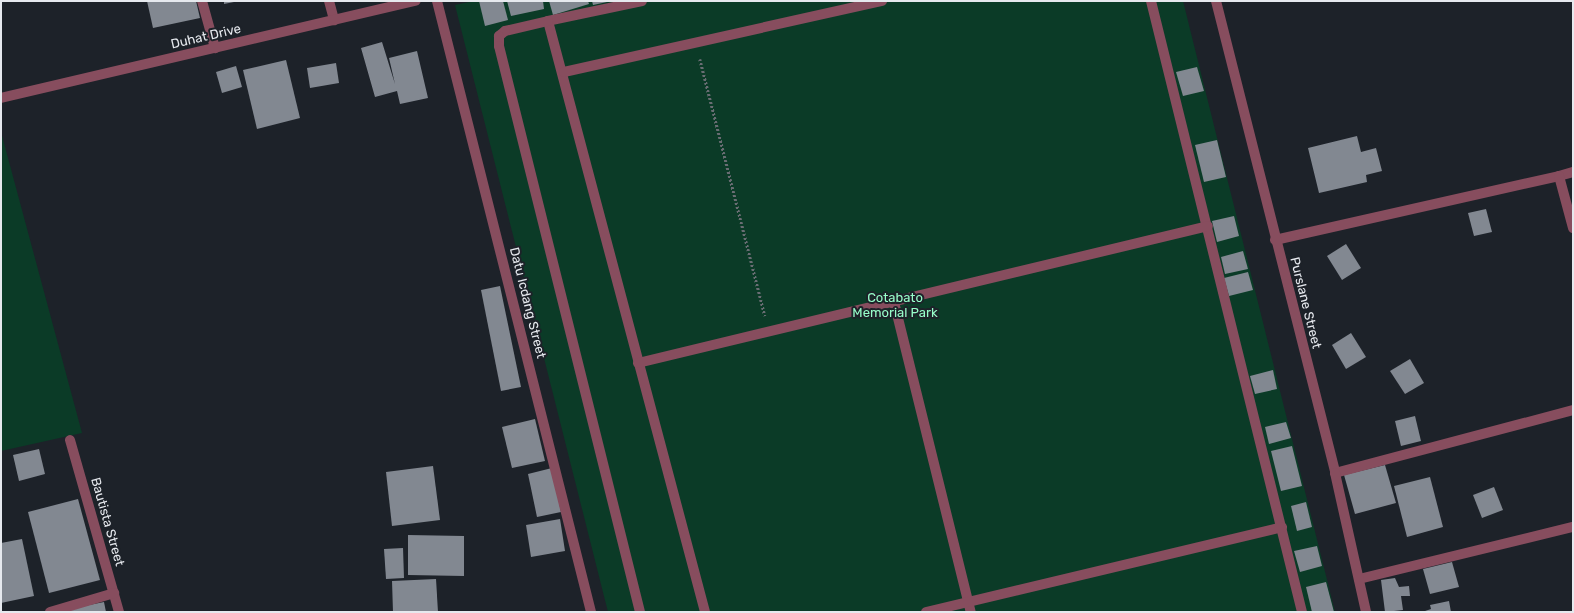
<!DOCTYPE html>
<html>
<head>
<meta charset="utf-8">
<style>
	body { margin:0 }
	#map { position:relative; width:1574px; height:613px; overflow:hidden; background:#1d2229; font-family:Rubik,sans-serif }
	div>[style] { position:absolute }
	.green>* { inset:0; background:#0b3b27 }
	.building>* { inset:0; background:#828891 }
	.path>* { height:2.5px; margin-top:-1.25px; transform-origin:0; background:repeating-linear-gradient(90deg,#696d73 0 2px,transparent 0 4px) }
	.service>* { height:10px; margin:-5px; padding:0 5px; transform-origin:5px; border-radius:5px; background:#874d5e }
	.minor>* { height:10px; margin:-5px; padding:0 5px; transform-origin:5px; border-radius:5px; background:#874d5e }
	.tertiary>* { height:10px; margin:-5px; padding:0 5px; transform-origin:5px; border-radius:5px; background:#874d5e }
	span { translate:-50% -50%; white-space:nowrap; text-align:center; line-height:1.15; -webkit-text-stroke:4px #1d2229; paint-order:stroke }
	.street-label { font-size:13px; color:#e6e9ee }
	.park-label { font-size:13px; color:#97feca }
	.frame { position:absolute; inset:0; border:2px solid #e6e9ee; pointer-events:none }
</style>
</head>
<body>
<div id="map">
	<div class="green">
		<i style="clip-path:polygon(474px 1px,1183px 1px,1335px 612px,608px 612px,455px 5px)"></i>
		<i style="clip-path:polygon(1px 132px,82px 433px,1px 451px)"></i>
	</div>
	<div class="building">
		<i style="clip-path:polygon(147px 1px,196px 1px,200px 18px,153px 28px)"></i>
		<i style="clip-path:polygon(224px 1px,234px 1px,234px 2px,224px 4px)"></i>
		<i style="clip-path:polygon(479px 1px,503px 1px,508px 20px,485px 26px)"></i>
		<i style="clip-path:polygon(507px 1px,543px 1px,544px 9px,511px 16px)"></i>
		<i style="clip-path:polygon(549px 1px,588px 1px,589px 4px,553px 15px)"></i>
		<i style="clip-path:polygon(592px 1px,607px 1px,607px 2px,593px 5px)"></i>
		<i style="clip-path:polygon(382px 42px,395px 84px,389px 58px,417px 51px,428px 98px,400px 104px,397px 91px,375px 97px,361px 48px)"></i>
		<i style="clip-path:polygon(286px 60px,300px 118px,257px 129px,243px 70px)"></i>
		<i style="clip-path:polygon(336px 63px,339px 83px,310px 88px,307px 68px)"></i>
		<i style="clip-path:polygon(236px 66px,242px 87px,222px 93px,216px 72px)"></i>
		<i style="clip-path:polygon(1197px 67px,1204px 91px,1183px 96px,1176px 72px)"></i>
		<i style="clip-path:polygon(1357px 136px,1361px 152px,1376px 148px,1382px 171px,1366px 175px,1367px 182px,1319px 193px,1308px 148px)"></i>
		<i style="clip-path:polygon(1217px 140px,1226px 177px,1204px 182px,1195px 145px)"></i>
		<i style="clip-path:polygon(1486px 209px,1492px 232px,1474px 236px,1468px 213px)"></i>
		<i style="clip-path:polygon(1234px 216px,1239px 236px,1217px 242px,1212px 221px)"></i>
		<i style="clip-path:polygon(1346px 244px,1361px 268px,1342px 280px,1327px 256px)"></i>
		<i style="clip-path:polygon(1243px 251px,1248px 269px,1225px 274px,1221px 257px)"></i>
		<i style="clip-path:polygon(1248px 272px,1253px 290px,1229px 296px,1224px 278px)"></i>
		<i style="clip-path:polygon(500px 286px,521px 387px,501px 391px,481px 290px)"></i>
		<i style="clip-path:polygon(1351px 333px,1366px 357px,1346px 369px,1332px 345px)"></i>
		<i style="clip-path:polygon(1410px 359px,1424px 383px,1405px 394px,1390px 371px)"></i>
		<i style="clip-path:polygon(1273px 370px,1277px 389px,1255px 394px,1250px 376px)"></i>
		<i style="clip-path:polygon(1415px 416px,1421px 441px,1401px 446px,1395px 421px)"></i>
		<i style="clip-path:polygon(535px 419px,545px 461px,512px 468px,502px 427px)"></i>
		<i style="clip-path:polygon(1286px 422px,1291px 438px,1269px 444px,1265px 427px)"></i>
		<i style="clip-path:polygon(1292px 446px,1302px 486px,1281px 491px,1271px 451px)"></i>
		<i style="clip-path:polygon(39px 449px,45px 474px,19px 481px,13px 455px)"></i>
		<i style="clip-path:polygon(1385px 465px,1396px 503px,1355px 514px,1344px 475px)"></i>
		<i style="clip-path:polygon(433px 466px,440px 520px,392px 526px,386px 472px)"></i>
		<i style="clip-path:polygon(552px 468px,561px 512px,537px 517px,528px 474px)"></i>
		<i style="clip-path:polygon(1430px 477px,1443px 527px,1407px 537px,1394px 486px)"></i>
		<i style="clip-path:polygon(1494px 487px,1503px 510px,1482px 518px,1473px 495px)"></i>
		<i style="clip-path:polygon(78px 499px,100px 580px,49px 593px,28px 512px)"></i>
		<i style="clip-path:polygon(1306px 502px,1312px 527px,1297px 531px,1291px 506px)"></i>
		<i style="clip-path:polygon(560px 519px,565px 551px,531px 557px,526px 525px)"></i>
		<i style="clip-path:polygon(408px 535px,464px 536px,464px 576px,408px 575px)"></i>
		<i style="clip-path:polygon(22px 539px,34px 596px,1px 603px,1px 543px)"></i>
		<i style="clip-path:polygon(1317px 546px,1322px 566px,1300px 572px,1294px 551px)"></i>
		<i style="clip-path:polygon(403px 548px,404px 578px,386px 579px,384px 549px)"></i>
		<i style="clip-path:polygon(1452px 562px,1459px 587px,1430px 594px,1423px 569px)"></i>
		<i style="clip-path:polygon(1395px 578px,1399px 587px,1409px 586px,1410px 596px,1401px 596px,1403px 610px,1385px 612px,1381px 580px)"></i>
		<i style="clip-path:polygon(436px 579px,438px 612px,393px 612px,392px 581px)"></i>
		<i style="clip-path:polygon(1326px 582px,1334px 612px,1312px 612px,1306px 587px)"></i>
		<i style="clip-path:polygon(1449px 601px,1451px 612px,1422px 612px,1431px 609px,1430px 605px)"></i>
		<i style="clip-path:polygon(104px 602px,106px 612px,59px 612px,59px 611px)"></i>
	</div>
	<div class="path">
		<i style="left:700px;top:59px;width:265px;rotate:75.8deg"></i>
	</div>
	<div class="service">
		<i style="left:642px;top:1px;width:96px;rotate:168deg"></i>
		<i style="left:548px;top:21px;width:611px;rotate:75.12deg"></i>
		<i style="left:1151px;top:1px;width:629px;rotate:76.12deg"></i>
		<i style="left:548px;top:21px;width:44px;rotate:166.9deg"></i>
		<i style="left:505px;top:31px;width:8px;rotate:140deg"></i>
		<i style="left:499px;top:36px;width:10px;rotate:90deg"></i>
		<i style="left:499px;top:46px;width:583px;rotate:76.01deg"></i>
		<i style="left:564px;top:72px;width:326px;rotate:-12.6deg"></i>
		<i style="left:894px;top:302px;width:319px;rotate:76.1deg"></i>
		<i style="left:638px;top:363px;width:586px;rotate:-13.51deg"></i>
		<i style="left:926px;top:612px;width:366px;rotate:-13.4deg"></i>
	</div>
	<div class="minor">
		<i style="left:202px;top:1px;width:49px;rotate:74.5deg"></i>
		<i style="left:329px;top:1px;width:20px;rotate:75deg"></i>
		<i style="left:437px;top:1px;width:630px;rotate:75.85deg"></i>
		<i style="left:1559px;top:176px;width:15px;rotate:-16deg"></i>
		<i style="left:1275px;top:240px;width:291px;rotate:-12.7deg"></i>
		<i style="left:1559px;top:176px;width:54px;rotate:74.9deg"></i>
		<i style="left:70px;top:440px;width:179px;rotate:74.1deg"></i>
		<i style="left:1335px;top:473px;width:246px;rotate:-14.8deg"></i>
		<i style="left:1359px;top:579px;width:220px;rotate:-13.7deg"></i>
		<i style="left:50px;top:612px;width:67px;rotate:-16.5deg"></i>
	</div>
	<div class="tertiary">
		<i style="left:1216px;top:1px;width:487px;rotate:75.8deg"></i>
		<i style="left:1335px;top:473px;width:142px;rotate:77.4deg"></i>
		<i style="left:1px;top:98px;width:426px;rotate:-13.2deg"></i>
	</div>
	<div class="street-label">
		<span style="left:206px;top:37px;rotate:-13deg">Duhat Drive</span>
		<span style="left:527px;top:303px;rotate:76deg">Datu Icdang Street</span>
		<span style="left:1305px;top:303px;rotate:76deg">Purslane Street</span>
		<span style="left:107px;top:522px;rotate:74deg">Bautista Street</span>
	</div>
	<div class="park-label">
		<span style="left:895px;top:306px">Cotabato<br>Memorial Park</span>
	</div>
	<div class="frame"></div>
</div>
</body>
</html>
